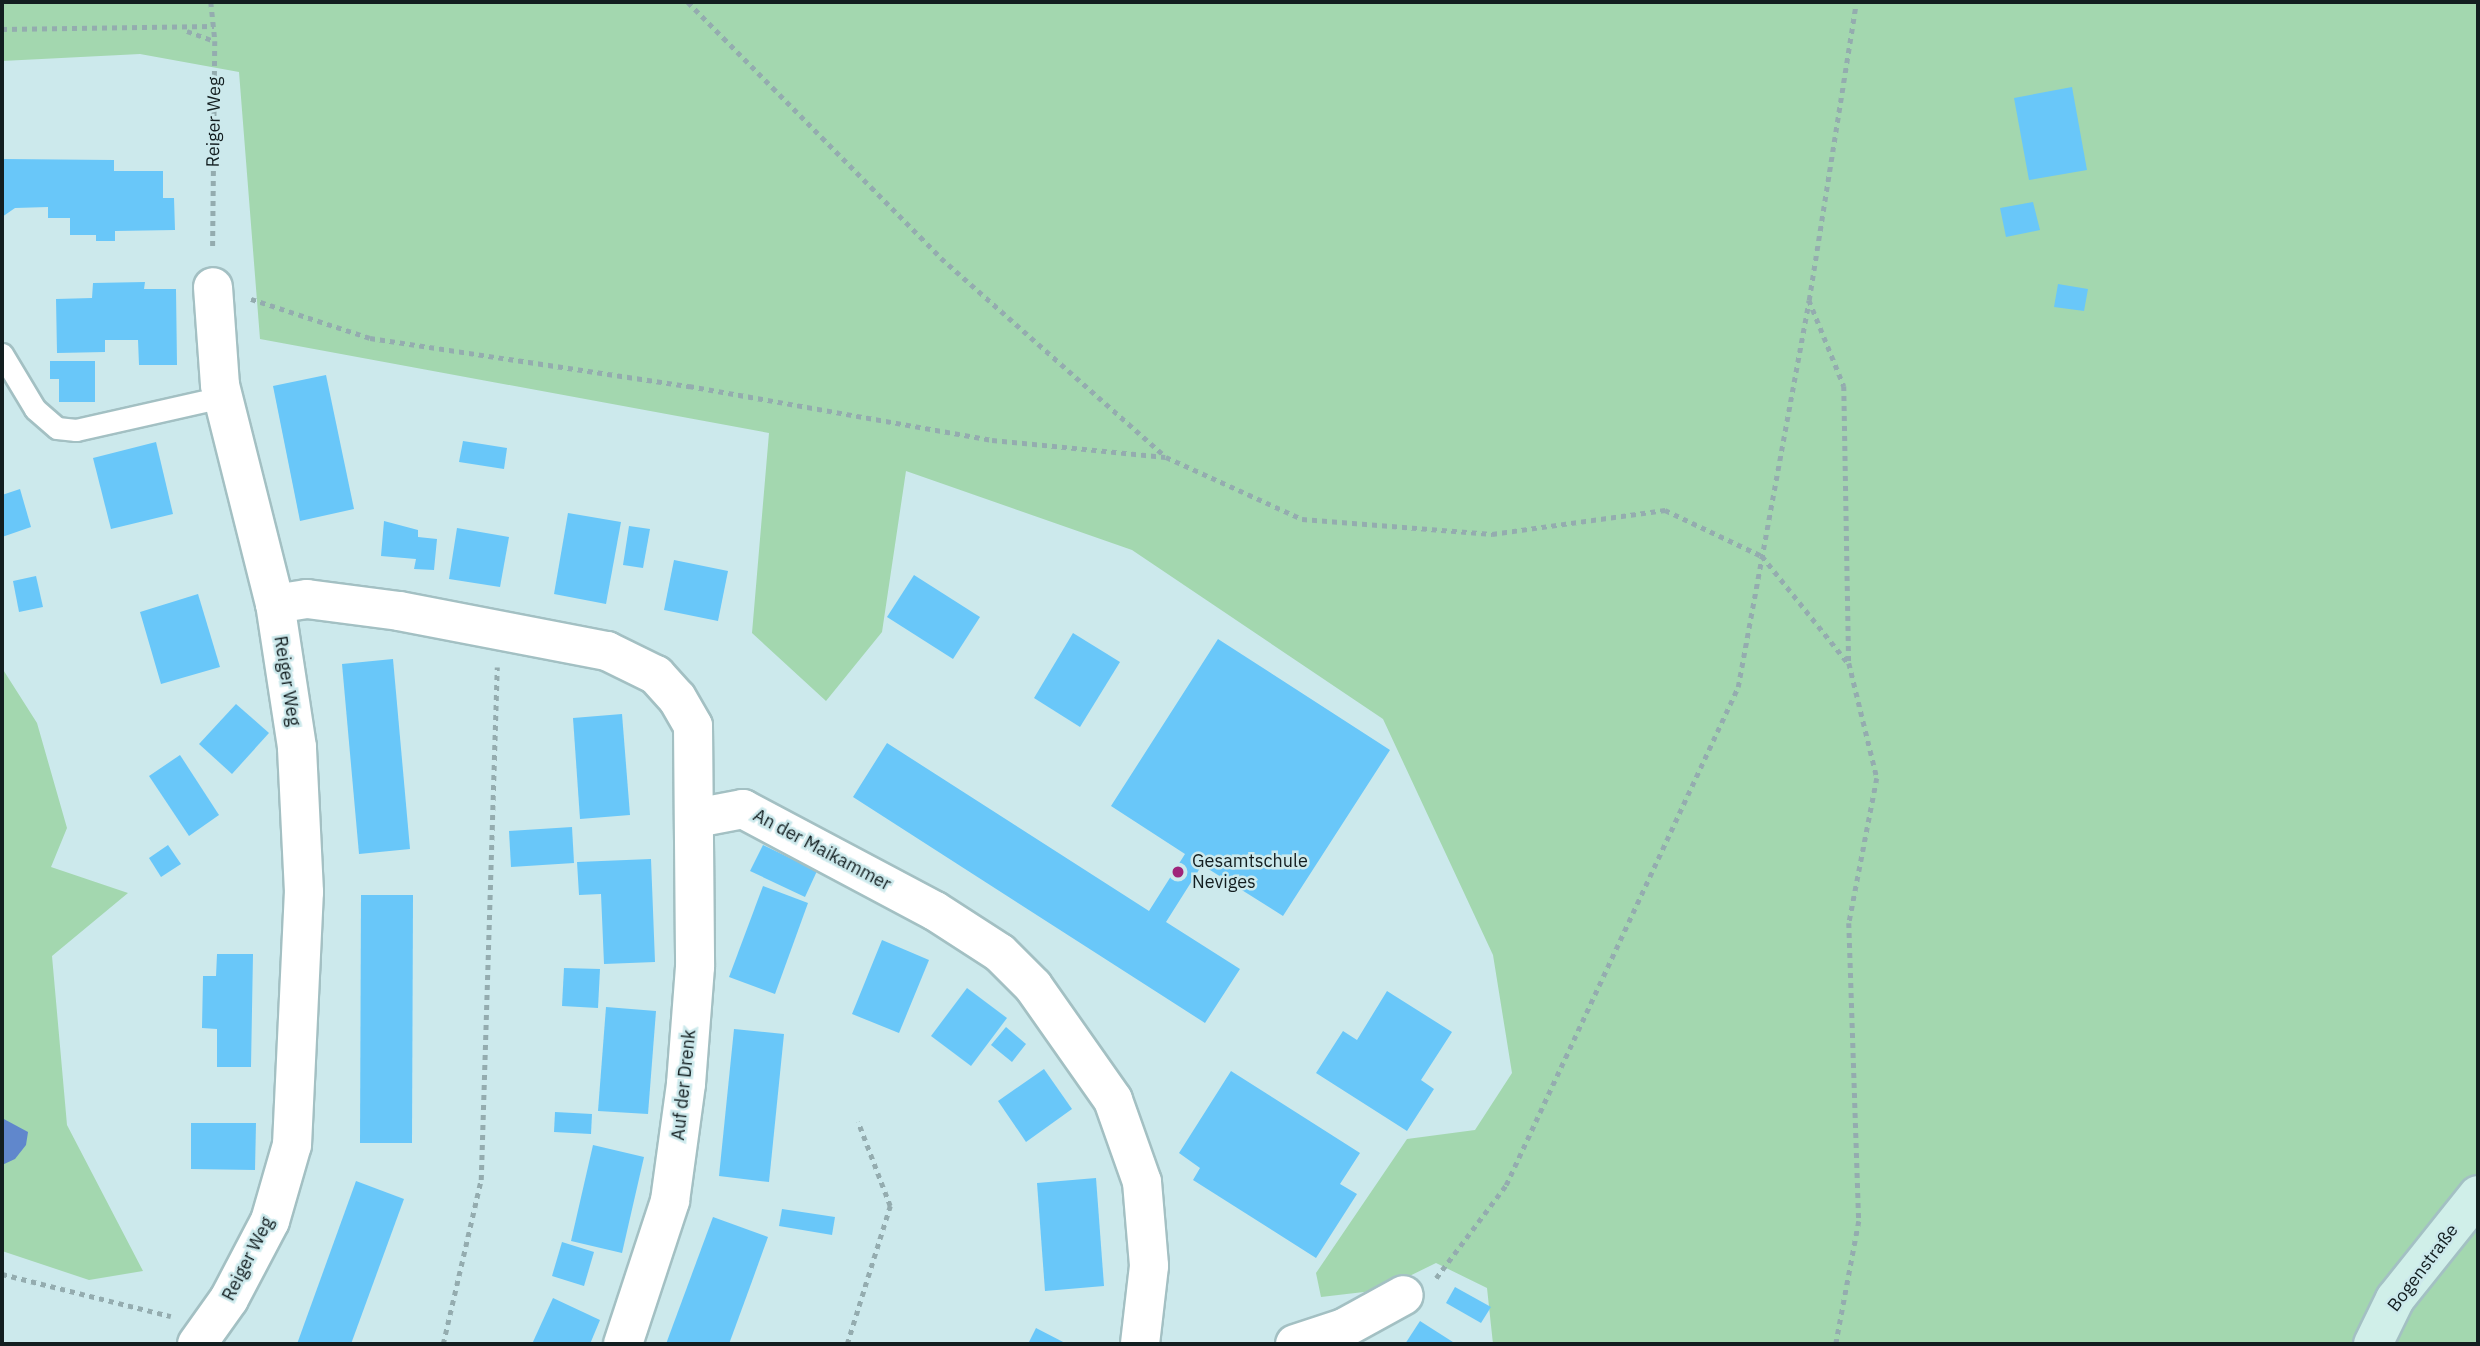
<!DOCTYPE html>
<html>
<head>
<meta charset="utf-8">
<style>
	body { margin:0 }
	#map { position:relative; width:2480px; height:1346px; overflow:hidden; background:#cce9ec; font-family:"IBM Plex Sans",sans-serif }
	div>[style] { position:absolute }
	.green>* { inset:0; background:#a3d7af }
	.water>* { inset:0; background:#6087cc }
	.building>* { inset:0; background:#69c7f9 }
	.path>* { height:4.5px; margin-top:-2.25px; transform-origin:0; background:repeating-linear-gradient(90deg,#94acaf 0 5px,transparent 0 10px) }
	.roads { filter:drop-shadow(2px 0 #a3c0c3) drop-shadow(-2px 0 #a3c0c3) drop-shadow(0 2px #a3c0c3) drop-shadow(0 -2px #a3c0c3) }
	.service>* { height:21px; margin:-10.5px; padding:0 10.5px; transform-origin:10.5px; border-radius:10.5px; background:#fff }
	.minor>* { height:38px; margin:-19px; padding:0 19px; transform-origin:19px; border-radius:19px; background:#fff }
	.secondary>* { height:38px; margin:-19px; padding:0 19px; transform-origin:19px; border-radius:19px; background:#d0efe9 }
	.dots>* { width:19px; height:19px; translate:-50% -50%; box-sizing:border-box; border:4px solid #cce9ec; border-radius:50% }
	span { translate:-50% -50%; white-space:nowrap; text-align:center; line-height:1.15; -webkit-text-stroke:5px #cce9ec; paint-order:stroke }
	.street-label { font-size:18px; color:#131e20 }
	.poi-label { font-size:18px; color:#131e20 }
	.left { translate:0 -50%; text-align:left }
	.frame { position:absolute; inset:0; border:4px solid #131e20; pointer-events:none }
</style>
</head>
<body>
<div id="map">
	<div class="green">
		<i style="clip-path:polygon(2px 2px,2478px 2px,2478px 1344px,1493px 1344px,1487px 1288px,1436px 1263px,1381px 1290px,1321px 1297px,1316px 1273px,1407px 1139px,1475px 1130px,1512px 1073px,1493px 955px,1383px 719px,1132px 550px,906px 471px,882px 632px,826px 701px,752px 633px,769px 433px,260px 339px,239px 72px,140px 54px,2px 61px)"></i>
		<i style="clip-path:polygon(2px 668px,37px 723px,67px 828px,51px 867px,128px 893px,52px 956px,67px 1125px,143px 1271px,89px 1280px,2px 1251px)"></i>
	</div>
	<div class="water">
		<i style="clip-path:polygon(2px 1118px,28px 1132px,26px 1145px,15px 1159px,2px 1165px)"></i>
	</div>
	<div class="building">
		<i style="clip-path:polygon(2072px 87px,2087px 170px,2029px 180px,2014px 98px)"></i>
		<i style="clip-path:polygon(114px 160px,114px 171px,163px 171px,163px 198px,174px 198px,175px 230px,115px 231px,115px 241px,96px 241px,96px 235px,70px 235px,70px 218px,48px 218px,48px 207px,15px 208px,2px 217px,4px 159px)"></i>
		<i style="clip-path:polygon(2033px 202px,2040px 230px,2006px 237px,2000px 208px)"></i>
		<i style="clip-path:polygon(145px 282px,144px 289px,176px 289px,177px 365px,139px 365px,138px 340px,105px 340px,105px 352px,57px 353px,56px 299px,92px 298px,93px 283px)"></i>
		<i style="clip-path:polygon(2058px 284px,2088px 289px,2084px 311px,2054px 307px)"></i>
		<i style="clip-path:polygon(50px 361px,95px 361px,95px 402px,59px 402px,59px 379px,50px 379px)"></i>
		<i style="clip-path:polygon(326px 375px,354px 509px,300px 521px,273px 386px)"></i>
		<i style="clip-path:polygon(463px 441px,507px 448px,504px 469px,459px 462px)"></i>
		<i style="clip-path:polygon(156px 442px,173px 514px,111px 529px,93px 458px)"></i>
		<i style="clip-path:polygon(20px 489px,31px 527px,2px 537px,2px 495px)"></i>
		<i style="clip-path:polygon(568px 513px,621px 522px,606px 604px,554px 594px)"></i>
		<i style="clip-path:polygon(384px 521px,418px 530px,418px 537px,437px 539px,434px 570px,414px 569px,416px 559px,381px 556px)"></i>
		<i style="clip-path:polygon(629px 526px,650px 529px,643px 568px,623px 565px)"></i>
		<i style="clip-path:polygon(457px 528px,509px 537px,500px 587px,449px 579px)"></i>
		<i style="clip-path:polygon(674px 560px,728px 571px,718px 621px,664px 610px)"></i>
		<i style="clip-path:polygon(914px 575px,980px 617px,953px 659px,887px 617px)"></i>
		<i style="clip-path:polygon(36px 576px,43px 607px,19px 612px,13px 581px)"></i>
		<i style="clip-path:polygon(198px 594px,220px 667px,161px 684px,140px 612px)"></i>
		<i style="clip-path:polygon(1073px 633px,1120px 662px,1080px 727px,1034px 698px)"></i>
		<i style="clip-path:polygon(1218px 639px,1390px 750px,1283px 916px,1202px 865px,1166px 922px,1240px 969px,1205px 1023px,853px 797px,887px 743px,1149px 911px,1185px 854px,1111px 806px)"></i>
		<i style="clip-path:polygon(393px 659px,410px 849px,359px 854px,342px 664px)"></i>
		<i style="clip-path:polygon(236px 704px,269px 733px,232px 774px,199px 744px)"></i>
		<i style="clip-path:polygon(622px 714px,630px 815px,580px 819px,573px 718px)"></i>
		<i style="clip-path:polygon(180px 755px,219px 815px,189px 836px,149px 776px)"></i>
		<i style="clip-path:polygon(572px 827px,574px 863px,511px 867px,509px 831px)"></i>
		<i style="clip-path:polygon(168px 845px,181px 864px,161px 877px,149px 858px)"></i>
		<i style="clip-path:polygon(763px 845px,817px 871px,805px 897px,750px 871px)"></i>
		<i style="clip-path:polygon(651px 859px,655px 962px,604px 964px,601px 894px,579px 895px,577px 862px)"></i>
		<i style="clip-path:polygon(763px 886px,808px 903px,775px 994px,729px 977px)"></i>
		<i style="clip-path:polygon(361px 895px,413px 895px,412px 1143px,360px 1143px)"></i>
		<i style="clip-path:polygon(882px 940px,929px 960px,899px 1033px,852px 1014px)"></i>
		<i style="clip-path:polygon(217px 954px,253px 954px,251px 1067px,217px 1067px,217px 1029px,202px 1028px,203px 976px,216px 976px)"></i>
		<i style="clip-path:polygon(564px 968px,600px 969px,598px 1008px,562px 1006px)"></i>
		<i style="clip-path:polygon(967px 988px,1007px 1018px,971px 1066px,931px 1036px)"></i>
		<i style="clip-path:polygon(1387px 991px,1452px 1032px,1421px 1080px,1434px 1089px,1407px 1131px,1316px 1073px,1343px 1031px,1357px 1040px)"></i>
		<i style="clip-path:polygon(606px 1007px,656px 1011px,648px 1114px,598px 1111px)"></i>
		<i style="clip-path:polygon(1006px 1027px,1026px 1044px,1012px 1062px,991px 1045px)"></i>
		<i style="clip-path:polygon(734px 1029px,784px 1034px,769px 1182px,719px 1176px)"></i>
		<i style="clip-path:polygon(1044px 1069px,1072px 1109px,1026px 1142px,998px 1101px)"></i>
		<i style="clip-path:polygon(1231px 1071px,1360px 1153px,1340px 1184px,1357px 1194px,1316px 1258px,1193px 1180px,1200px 1168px,1179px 1153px)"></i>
		<i style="clip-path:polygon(555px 1112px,592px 1114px,591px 1134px,554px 1132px)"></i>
		<i style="clip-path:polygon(191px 1123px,256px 1123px,255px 1170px,191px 1169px)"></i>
		<i style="clip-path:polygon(593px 1145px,644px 1157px,622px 1253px,571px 1241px)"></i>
		<i style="clip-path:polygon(1096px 1178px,1104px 1286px,1045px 1291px,1037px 1183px)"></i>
		<i style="clip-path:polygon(356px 1181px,404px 1199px,351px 1344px,297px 1344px)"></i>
		<i style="clip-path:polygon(782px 1209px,835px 1217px,832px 1235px,779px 1226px)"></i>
		<i style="clip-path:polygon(713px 1217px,768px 1237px,751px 1284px,729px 1344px,666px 1344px)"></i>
		<i style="clip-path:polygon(562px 1242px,594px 1252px,584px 1286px,552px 1276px)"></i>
		<i style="clip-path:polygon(1455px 1287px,1491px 1307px,1481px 1323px,1446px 1303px)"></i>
		<i style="clip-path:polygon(553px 1298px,600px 1320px,590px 1344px,532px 1344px)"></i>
		<i style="clip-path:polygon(1420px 1321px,1456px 1344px,1405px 1344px)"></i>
		<i style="clip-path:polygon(1036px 1328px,1067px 1344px,1028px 1344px)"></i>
	</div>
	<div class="path">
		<i style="left:211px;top:2px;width:39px;rotate:84deg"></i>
		<i style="left:215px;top:41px;width:208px;rotate:90.6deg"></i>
		<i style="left:688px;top:2px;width:360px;rotate:45.3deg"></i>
		<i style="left:941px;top:258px;width:300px;rotate:41.5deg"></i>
		<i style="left:1166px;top:457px;width:149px;rotate:24.5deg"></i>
		<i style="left:1302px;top:519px;width:191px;rotate:4.5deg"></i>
		<i style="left:1492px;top:534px;width:175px;rotate:-7.9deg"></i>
		<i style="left:1665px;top:510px;width:107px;rotate:25.4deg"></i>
		<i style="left:1762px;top:556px;width:137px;rotate:51.2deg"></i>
		<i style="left:2px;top:29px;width:212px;rotate:-0.8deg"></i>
		<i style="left:187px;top:31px;width:30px;rotate:20deg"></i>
		<i style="left:251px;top:299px;width:125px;rotate:18.1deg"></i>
		<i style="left:370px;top:338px;width:323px;rotate:8.6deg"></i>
		<i style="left:689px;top:386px;width:308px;rotate:10.1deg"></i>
		<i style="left:992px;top:440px;width:174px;rotate:5.6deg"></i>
		<i style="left:1809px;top:300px;width:302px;rotate:-81deg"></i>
		<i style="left:2px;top:1274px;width:174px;rotate:14deg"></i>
		<i style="left:1436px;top:1278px;width:116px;rotate:-53deg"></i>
		<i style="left:1506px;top:1185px;width:549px;rotate:-65.02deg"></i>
		<i style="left:1738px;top:687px;width:393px;rotate:-79.6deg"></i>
		<i style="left:1809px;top:300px;width:93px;rotate:67.9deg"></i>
		<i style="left:1844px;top:386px;width:277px;rotate:89deg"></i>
		<i style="left:1849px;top:663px;width:118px;rotate:76.3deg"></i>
		<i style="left:1877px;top:778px;width:148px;rotate:100.9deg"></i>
		<i style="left:1849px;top:923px;width:298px;rotate:88.1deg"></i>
		<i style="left:1859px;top:1221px;width:125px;rotate:100.6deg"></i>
		<i style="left:443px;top:1344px;width:168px;rotate:-77deg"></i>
		<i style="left:481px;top:1180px;width:513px;rotate:-88.21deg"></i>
		<i style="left:847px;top:1344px;width:145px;rotate:-72.7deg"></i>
		<i style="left:890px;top:1206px;width:90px;rotate:-110.9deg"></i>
	</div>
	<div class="roads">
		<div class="service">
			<i style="left:2px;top:354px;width:64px;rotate:59deg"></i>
			<i style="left:35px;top:409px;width:29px;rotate:41deg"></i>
			<i style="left:57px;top:428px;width:19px;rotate:6deg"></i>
			<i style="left:76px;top:430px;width:151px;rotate:-12.7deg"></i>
		</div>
		<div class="minor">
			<i style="left:275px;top:604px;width:32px;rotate:-9deg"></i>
			<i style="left:307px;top:599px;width:93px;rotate:7.4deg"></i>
			<i style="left:399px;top:611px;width:212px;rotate:10.9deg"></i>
			<i style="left:607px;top:651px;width:55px;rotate:26.1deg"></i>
			<i style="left:656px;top:675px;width:31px;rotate:48deg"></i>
			<i style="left:677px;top:698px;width:32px;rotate:60deg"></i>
			<i style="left:693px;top:726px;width:241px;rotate:89.5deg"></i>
			<i style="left:695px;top:967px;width:117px;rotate:94.4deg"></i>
			<i style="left:686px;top:1084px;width:118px;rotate:97.8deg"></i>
			<i style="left:670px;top:1201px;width:151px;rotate:108.2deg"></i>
			<i style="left:696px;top:818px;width:48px;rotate:-10.8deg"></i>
			<i style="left:743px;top:809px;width:217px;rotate:28deg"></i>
			<i style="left:935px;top:911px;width:77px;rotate:32.9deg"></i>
			<i style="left:1000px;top:953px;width:47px;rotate:45deg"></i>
			<i style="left:1033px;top:986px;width:139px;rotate:54.9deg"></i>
			<i style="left:1113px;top:1100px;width:87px;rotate:70.5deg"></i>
			<i style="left:1142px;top:1182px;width:84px;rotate:85.2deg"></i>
			<i style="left:1149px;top:1266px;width:79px;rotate:96.6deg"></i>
			<i style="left:197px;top:1344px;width:55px;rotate:-54.6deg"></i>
			<i style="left:229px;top:1299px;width:88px;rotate:-62.3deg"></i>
			<i style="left:270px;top:1221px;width:79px;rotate:-73.9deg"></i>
			<i style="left:292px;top:1145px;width:253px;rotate:-87.3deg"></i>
			<i style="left:304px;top:892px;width:145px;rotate:-92.8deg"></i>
			<i style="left:297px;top:747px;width:145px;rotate:-98.7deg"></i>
			<i style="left:275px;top:604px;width:226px;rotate:-104.1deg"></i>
			<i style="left:220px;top:385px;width:98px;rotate:-94.1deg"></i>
			<i style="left:1295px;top:1344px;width:52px;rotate:-18.1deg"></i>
			<i style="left:1344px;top:1328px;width:68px;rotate:-28.8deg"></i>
		</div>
		<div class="secondary">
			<i style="left:2373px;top:1344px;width:50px;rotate:-63.9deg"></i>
			<i style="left:2395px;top:1299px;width:133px;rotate:-51.4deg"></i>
		</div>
	</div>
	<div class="dots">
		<i style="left:1178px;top:872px;background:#9f247a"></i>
	</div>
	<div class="street-label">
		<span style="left:214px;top:122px;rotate:-89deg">Reiger Weg</span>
		<span style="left:287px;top:681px;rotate:81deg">Reiger Weg</span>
		<span style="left:822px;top:850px;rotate:28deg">An der Maikammer</span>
		<span style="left:684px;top:1085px;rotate:-84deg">Auf der Drenk</span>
		<span style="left:248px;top:1259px;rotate:-63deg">Reiger Weg</span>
		<span style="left:2423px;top:1268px;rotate:-53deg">Bogenstraße</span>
	</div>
	<div class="poi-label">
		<span class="left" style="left:1192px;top:872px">Gesamtschule<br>Neviges</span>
	</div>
	<div class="frame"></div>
</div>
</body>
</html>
